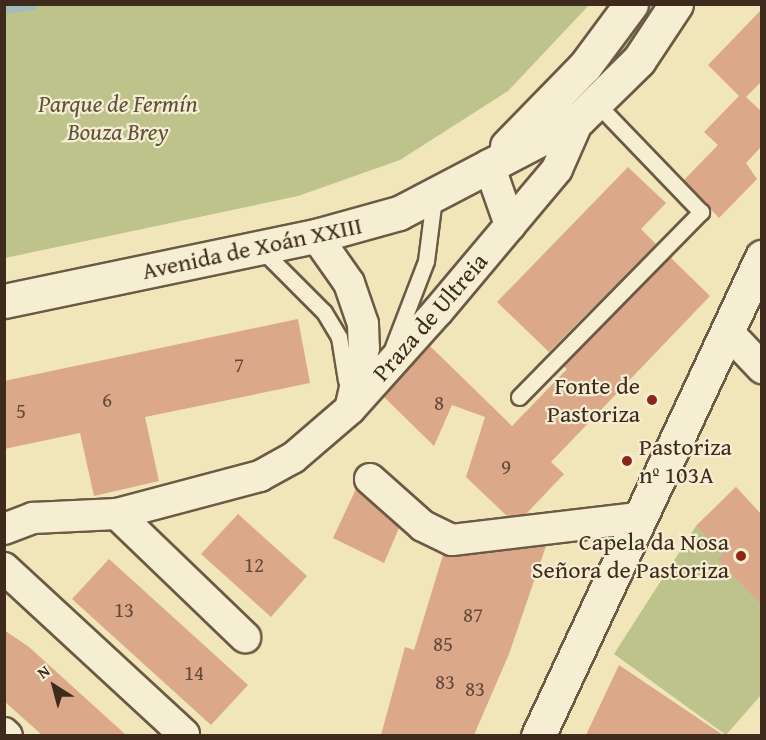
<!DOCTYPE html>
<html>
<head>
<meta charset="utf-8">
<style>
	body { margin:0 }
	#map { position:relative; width:766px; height:740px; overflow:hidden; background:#f1e5ba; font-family:"Gentium Book Plus",serif }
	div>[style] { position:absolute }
	.green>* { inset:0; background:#bec38c }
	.stream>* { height:12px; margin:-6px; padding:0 6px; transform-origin:6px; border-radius:6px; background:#a0bcbb }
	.building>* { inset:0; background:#dca88a }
	.roads { filter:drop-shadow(2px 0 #6c5a45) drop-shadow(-2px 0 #6c5a45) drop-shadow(0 2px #6c5a45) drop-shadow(0 -2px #6c5a45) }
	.lane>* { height:15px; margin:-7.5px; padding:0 7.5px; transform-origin:7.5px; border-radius:7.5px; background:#f6eed2 }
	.street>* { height:30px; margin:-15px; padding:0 15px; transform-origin:15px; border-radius:15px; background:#f6eed2 }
	.secondary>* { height:33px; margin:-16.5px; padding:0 16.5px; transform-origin:16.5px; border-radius:16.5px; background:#f6eed2 }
	.dots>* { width:16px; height:16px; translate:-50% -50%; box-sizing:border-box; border:3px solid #f6eed2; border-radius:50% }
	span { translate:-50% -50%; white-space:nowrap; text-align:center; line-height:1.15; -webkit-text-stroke:4.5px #f6eed2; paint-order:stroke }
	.number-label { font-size:21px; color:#664a39 }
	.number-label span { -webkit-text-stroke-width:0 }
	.park-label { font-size:24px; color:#5f513a; font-style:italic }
	.street-label { font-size:24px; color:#3f2b1e }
	.poi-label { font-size:24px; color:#3f2b1e }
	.right { translate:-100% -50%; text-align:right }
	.left { translate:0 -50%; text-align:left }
	.frame { position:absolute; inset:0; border:6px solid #3f2b1e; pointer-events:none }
	.north { position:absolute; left:24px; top:656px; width:60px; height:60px; -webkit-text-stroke:4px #f6eed2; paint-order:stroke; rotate:324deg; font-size:16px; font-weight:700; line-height:24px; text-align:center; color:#3f2b1e }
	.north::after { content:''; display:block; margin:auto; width:21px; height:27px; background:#3f2b1e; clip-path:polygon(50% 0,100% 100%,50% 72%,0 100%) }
</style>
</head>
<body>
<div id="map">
	<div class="green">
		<i style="clip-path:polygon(5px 4px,589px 4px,589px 5px,508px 91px,400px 160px,298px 196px,5px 258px)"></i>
		<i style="clip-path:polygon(650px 5px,658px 5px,607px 77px,580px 101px,574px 94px,621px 46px)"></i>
		<i style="clip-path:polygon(736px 487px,761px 515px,761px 695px,726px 735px,614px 654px,696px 526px)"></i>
	</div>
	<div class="stream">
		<i style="left:4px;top:8px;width:29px;rotate:-8deg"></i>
	</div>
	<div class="building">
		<i style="clip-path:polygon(762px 9px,762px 81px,746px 97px,762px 112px,762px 146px,746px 163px,757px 179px,719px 218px,684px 180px,718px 145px,704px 132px,739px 96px,708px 65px)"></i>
		<i style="clip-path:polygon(628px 167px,666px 203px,641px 229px,656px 244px,549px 352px,497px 302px)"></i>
		<i style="clip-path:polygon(670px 257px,710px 296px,551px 462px,564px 474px,526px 514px,507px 516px,466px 477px,485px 417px,452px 405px,434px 446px,384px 397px,430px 346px,512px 426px,567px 369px,563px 366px)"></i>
		<i style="clip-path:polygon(298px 319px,310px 383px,145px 417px,159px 481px,94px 496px,80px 433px,4px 449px,4px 381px)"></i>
		<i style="clip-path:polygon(736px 487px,762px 515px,762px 605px,718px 560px,724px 553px,696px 526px)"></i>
		<i style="clip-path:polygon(356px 489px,399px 528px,384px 563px,333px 538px)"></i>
		<i style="clip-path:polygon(238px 514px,307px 576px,271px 617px,201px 554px)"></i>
		<i style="clip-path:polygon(546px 546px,509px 654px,474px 735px,381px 735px,405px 647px,414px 650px,443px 555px)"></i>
		<i style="clip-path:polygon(109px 559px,248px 685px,211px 725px,72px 599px)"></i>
		<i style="clip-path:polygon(4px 630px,29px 647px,126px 735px,42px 735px,4px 701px)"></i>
		<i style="clip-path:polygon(619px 665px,723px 735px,586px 735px)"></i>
	</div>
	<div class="roads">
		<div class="lane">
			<i style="left:261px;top:249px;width:89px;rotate:45deg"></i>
			<i style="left:324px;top:312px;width:29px;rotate:59deg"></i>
			<i style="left:339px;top:337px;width:44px;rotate:80.8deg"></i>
			<i style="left:393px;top:347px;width:92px;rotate:-69deg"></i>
			<i style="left:426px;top:261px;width:64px;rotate:-82.8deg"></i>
			<i style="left:519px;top:397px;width:260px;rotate:-45.5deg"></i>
			<i style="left:701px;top:212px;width:150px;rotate:-133.9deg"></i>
		</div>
		<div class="street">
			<i style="left:489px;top:165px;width:64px;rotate:70.7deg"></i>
			<i style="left:316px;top:236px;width:57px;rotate:54.9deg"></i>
			<i style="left:349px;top:283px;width:43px;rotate:71.1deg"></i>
			<i style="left:363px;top:324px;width:24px;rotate:88deg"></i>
			<i style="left:364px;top:348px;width:58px;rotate:102.8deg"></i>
			<i style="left:728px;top:332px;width:50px;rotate:46.6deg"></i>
			<i style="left:370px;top:479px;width:71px;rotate:41.6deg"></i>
			<i style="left:423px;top:526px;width:32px;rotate:26deg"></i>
			<i style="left:452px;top:540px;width:185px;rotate:-6.8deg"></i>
			<i style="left:117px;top:514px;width:178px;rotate:43.9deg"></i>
			<i style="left:4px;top:529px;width:31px;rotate:-21deg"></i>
			<i style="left:33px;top:518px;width:84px;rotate:-2.7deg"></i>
			<i style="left:117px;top:514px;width:148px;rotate:-14.9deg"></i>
			<i style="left:260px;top:476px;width:38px;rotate:-29deg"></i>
			<i style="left:293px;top:458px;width:75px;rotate:-40.7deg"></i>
			<i style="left:350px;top:409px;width:132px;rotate:-48.1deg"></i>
			<i style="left:438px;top:311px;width:185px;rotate:-50deg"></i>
			<i style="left:557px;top:169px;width:55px;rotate:-66.3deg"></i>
			<i style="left:4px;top:568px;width:245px;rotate:42.7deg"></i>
			<i style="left:4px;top:733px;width:4px;rotate:45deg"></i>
		</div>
		<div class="secondary">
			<i style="left:507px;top:146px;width:112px;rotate:-45.7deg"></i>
			<i style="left:585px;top:66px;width:77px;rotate:-53.4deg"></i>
			<i style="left:4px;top:301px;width:319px;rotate:-11.8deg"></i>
			<i style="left:316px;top:236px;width:86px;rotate:-15.5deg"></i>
			<i style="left:399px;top:213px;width:203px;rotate:-27.6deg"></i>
			<i style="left:579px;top:119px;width:84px;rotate:-44.5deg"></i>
			<i style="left:639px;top:60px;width:67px;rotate:-56.5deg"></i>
			<i style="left:538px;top:736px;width:529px;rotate:-64.94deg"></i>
		</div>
	</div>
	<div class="dots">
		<i style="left:652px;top:400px;background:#8f2418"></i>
		<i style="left:627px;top:461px;background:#8f2418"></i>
		<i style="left:741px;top:556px;background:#8f2418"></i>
	</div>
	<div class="number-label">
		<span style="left:239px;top:365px">7</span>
		<span style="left:107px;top:400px">6</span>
		<span style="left:439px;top:403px">8</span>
		<span style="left:21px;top:411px">5</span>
		<span style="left:506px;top:467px">9</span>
		<span style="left:254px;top:565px">12</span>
		<span style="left:124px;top:610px">13</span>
		<span style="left:473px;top:615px">87</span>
		<span style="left:443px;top:644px">85</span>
		<span style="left:194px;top:673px">14</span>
		<span style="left:445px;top:682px">83</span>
		<span style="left:475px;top:689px">83</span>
	</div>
	<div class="park-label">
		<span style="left:118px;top:118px">Parque de Fermín<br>Bouza Brey</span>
	</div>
	<div class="street-label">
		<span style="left:252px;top:248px;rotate:-12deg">Avenida de Xoán XXIII</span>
		<span style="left:430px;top:317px;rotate:-49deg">Praza de Ultreia</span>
	</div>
	<div class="poi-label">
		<span class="right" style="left:640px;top:400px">Fonte de<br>Pastoriza</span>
		<span class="left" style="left:639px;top:461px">Pastoriza<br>nº 103A</span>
		<span class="right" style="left:729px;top:556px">Capela da Nosa<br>Señora de Pastoriza</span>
	</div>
	<div class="frame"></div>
	<div class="north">N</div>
</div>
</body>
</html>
